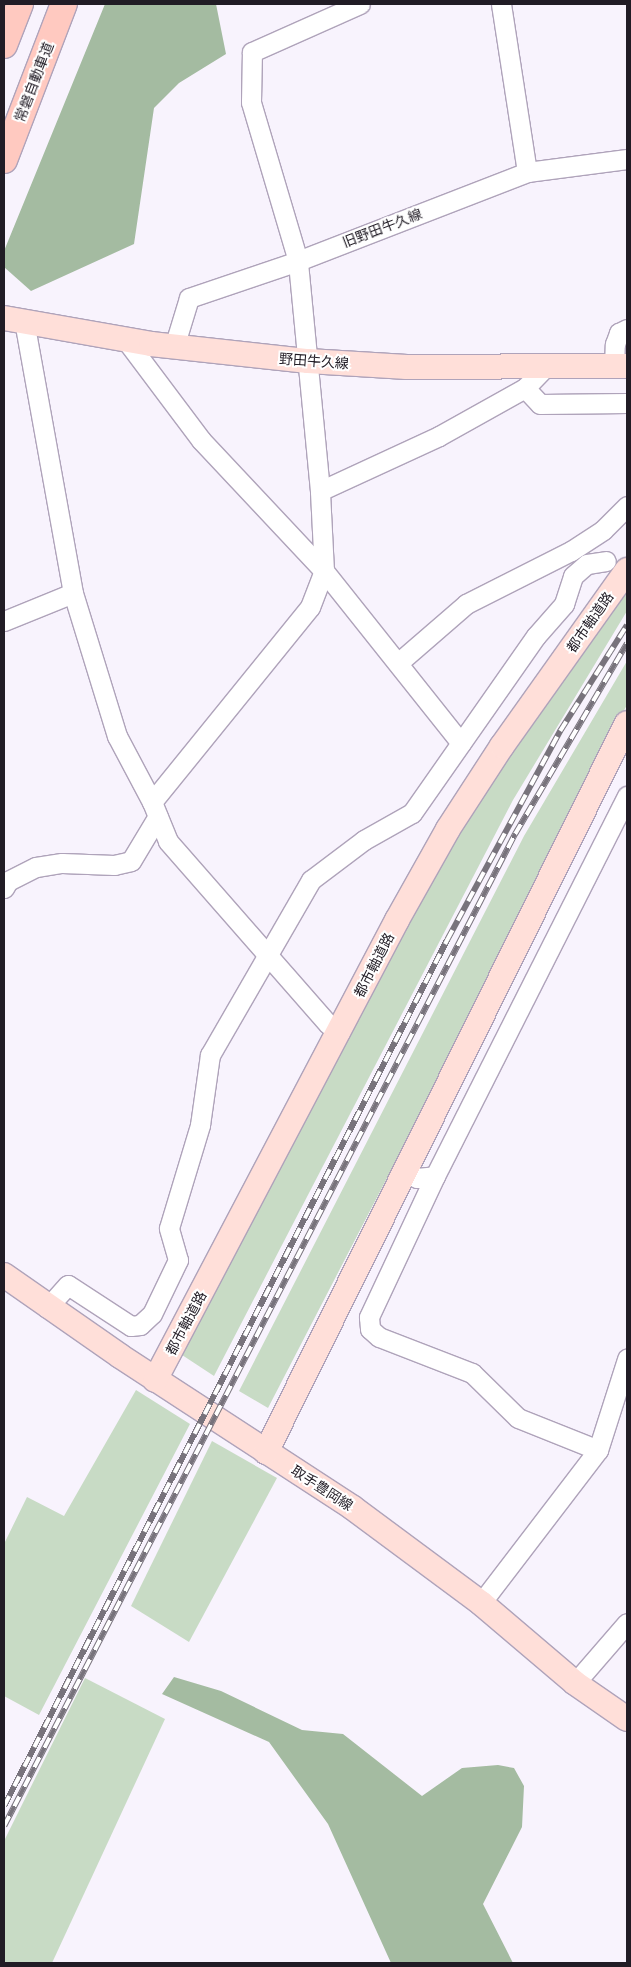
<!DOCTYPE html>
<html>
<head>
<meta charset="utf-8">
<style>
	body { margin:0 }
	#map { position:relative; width:631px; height:1967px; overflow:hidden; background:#f8f3fd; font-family:Barlow,"Noto Sans JP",sans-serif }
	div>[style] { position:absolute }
	.green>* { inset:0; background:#c8dbc5 }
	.forest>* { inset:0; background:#a4bba1 }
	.roads { filter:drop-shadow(1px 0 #afa3ba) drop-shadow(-1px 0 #afa3ba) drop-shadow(0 1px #afa3ba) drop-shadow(0 -1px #afa3ba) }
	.minor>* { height:19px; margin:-9.5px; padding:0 9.5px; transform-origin:9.5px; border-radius:9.5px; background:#fff }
	.major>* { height:24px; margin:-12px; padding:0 12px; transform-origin:12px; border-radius:12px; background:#ffdfd9 }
	.highway>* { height:26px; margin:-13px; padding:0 13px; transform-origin:13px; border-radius:13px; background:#ffc9c0 }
	.rail>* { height:5.5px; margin-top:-2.75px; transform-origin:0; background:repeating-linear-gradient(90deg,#fff 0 11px,#78737c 0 22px); box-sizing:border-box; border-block:1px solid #78737c }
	span { translate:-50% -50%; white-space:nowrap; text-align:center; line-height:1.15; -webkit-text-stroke:4px #fff; paint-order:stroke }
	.street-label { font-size:14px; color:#211c25 }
	.frame { position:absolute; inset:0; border:5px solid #211c25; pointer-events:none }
</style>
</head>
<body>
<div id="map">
	<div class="green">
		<i style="clip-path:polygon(627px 580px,627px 611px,513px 800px,214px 1376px,179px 1353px,419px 889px)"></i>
		<i style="clip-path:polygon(627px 661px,627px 705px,602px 749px,492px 975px,268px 1408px,239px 1391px,524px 836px)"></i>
		<i style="clip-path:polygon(136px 1390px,190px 1424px,39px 1715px,4px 1696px,4px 1544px,27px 1497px,64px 1516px)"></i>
		<i style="clip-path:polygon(212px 1441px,277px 1478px,189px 1642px,131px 1606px)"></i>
		<i style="clip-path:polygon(85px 1678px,165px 1719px,52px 1963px,4px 1963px,4px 1841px)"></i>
	</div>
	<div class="forest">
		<i style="clip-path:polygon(105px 4px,216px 4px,226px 54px,179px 83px,154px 108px,134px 244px,31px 291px,4px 267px,4px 251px)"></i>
		<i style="clip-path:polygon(174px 1677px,221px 1691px,302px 1730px,343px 1734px,422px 1796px,462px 1768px,498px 1765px,514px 1768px,524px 1786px,522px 1827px,483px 1904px,513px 1963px,391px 1963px,328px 1824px,269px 1742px,162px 1694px)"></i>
	</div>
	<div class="roads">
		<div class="minor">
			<i style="left:501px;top:4px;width:170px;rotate:81.2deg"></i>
			<i style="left:126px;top:340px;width:125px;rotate:53.1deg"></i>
			<i style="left:201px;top:440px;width:180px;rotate:46.8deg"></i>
			<i style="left:324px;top:571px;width:220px;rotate:51.5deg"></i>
			<i style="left:174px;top:347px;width:51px;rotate:-73deg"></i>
			<i style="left:189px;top:298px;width:115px;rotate:-18.7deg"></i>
			<i style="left:298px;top:261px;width:246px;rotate:-21.2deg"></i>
			<i style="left:527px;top:172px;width:101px;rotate:-7.4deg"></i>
			<i style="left:614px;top:367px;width:23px;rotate:-88deg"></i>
			<i style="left:615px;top:344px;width:12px;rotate:-70deg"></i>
			<i style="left:619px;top:333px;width:9px;rotate:-27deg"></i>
			<i style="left:525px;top:388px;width:22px;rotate:47deg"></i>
			<i style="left:540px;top:404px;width:87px;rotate:-0.7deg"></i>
			<i style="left:320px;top:491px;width:131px;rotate:-24.8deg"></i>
			<i style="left:439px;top:436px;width:98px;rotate:-29.2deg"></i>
			<i style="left:525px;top:388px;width:28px;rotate:-46deg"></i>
			<i style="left:73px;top:593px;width:150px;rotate:72.9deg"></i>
			<i style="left:117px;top:736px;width:75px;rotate:62.1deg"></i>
			<i style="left:4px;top:621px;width:74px;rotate:-22.1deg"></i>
			<i style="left:73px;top:593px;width:275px;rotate:-100.2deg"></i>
			<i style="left:398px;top:663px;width:90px;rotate:-40.9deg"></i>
			<i style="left:466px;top:604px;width:118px;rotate:-26.8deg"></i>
			<i style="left:571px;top:551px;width:38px;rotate:-33deg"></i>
			<i style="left:603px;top:530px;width:34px;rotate:-45deg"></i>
			<i style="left:4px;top:888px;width:8px;rotate:-60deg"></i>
			<i style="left:8px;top:881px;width:31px;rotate:-27deg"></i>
			<i style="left:36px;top:867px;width:26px;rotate:-9deg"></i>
			<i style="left:62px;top:863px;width:52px;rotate:2.2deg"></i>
			<i style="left:114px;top:865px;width:17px;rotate:-13deg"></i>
			<i style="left:131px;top:861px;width:52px;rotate:-59deg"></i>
			<i style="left:340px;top:1032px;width:14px;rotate:-146deg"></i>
			<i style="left:328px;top:1024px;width:243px;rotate:-131.2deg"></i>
			<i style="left:168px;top:841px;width:42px;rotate:-112.3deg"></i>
			<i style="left:152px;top:802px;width:251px;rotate:-51deg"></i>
			<i style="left:310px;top:607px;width:39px;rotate:-69deg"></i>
			<i style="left:324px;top:571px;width:80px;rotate:-92.9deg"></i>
			<i style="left:320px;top:491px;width:231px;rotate:-95.5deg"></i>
			<i style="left:298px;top:261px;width:166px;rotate:-106.5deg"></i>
			<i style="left:251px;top:102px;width:50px;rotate:-88.9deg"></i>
			<i style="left:252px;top:52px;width:118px;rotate:-24deg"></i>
			<i style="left:404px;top:1171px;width:15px;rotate:28deg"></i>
			<i style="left:417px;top:1178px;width:18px;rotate:-6deg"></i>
			<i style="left:435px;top:1176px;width:426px;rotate:-63.2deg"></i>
			<i style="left:435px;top:1176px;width:156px;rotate:115.1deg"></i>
			<i style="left:369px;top:1317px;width:12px;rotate:85deg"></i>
			<i style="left:370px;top:1329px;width:12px;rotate:42deg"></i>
			<i style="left:379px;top:1337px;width:100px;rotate:21.2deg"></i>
			<i style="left:472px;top:1373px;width:64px;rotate:44.4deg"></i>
			<i style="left:518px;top:1418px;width:86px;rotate:21.8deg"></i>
			<i style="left:47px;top:1308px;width:31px;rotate:-48deg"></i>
			<i style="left:68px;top:1285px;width:75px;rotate:33.1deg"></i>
			<i style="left:131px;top:1326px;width:9px;rotate:-6deg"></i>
			<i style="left:140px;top:1325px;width:16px;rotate:-43deg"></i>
			<i style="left:152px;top:1314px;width:60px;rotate:-64.3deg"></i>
			<i style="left:178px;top:1260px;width:33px;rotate:-106deg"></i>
			<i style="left:169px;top:1228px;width:108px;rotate:-73.2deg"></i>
			<i style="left:200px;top:1125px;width:71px;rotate:-81.9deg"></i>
			<i style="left:210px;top:1055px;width:202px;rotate:-60deg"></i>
			<i style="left:311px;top:880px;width:66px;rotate:-37deg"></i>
			<i style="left:364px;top:840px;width:55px;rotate:-29.4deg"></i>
			<i style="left:412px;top:813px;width:216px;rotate:-55deg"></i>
			<i style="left:536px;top:636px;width:43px;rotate:-48.8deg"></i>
			<i style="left:564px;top:604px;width:29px;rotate:-72deg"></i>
			<i style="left:573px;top:576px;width:18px;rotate:-41deg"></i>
			<i style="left:587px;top:564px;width:19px;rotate:-9deg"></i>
			<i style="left:481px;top:1603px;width:193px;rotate:-52.6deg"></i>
			<i style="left:598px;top:1450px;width:96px;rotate:-72.3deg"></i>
			<i style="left:575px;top:1683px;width:79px;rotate:-49.1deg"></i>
		</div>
		<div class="major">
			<i style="left:4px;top:318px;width:149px;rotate:10deg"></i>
			<i style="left:151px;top:344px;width:158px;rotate:6.2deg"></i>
			<i style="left:308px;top:361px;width:99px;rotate:3.5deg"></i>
			<i style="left:407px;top:367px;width:220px;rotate:-0.3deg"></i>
			<i style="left:4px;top:1275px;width:141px;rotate:34.9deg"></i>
			<i style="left:120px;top:1356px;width:278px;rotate:33.1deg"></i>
			<i style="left:353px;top:1508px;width:159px;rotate:36.6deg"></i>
			<i style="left:481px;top:1603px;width:123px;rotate:40.4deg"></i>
			<i style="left:575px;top:1683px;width:63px;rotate:34.7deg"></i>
			<i style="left:155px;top:1380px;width:520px;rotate:-62.25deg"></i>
			<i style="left:397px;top:920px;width:104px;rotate:-60.7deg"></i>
			<i style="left:448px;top:829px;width:99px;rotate:-57deg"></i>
			<i style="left:502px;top:746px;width:216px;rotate:-54.6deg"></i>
			<i style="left:266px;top:1452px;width:813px;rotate:-63.66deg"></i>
		</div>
		<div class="highway">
			<i style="left:4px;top:45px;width:44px;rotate:-68.7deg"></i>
			<i style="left:4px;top:160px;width:167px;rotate:-69deg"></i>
		</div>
	</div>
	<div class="rail">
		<i style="left:4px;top:1806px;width:973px;rotate:-62.91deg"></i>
		<i style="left:447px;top:940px;width:238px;rotate:-61.6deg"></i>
		<i style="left:560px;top:731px;width:125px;rotate:-57.7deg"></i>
		<i style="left:4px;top:1826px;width:1116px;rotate:-62.75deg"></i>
		<i style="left:515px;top:834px;width:221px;rotate:-59.6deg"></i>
	</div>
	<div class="street-label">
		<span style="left:34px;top:82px;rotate:-69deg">常磐自動車道</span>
		<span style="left:382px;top:228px;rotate:-21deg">旧野田牛久線</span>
		<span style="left:314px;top:361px;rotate:4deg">野田牛久線</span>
		<span style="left:590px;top:622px;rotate:-55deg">都市軸道路</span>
		<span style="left:374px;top:965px;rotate:-63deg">都市軸道路</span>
		<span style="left:186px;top:1323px;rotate:-62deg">都市軸道路</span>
		<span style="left:322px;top:1488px;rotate:33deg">取手豊岡線</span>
	</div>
	<div class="frame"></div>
</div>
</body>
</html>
